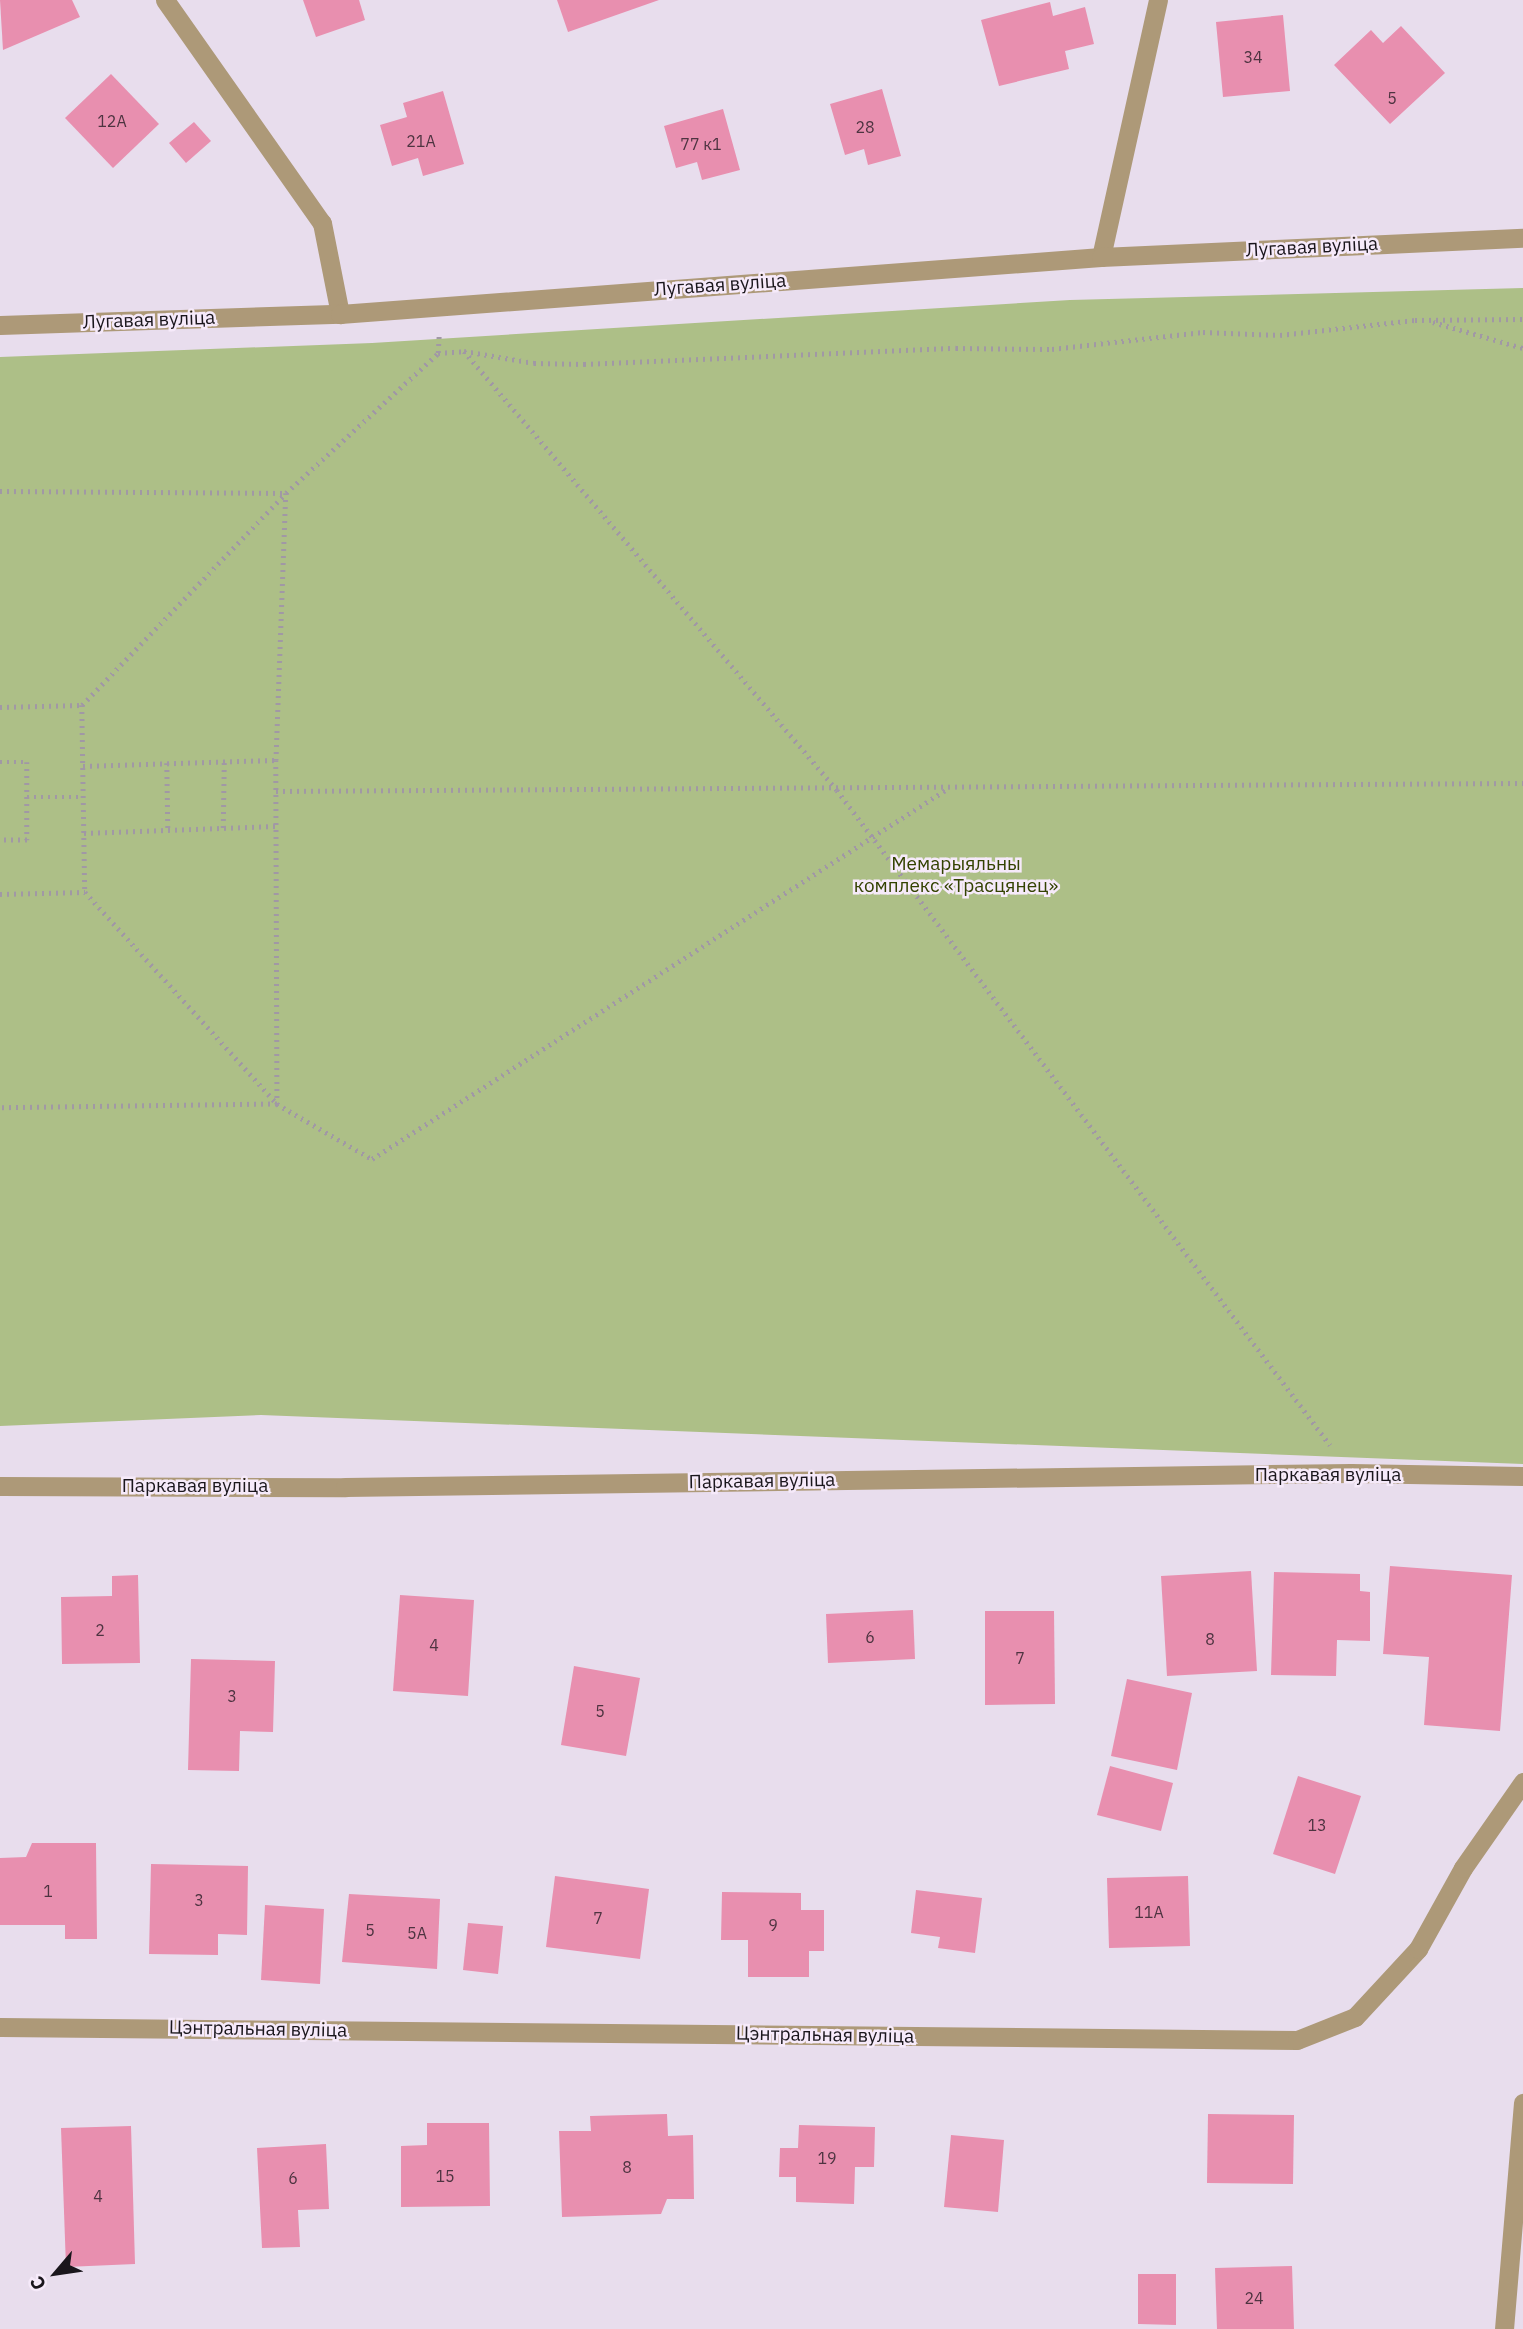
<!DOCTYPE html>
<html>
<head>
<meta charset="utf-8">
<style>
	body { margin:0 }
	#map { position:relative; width:1523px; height:2329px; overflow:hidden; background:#e8dded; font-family:"IBM Plex Sans",sans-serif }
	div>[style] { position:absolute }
	.green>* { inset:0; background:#adbf87 }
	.building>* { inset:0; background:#e88faf }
	.path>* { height:4.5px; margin-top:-2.25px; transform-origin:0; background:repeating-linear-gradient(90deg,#a198a5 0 2px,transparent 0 7px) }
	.minor>* { height:19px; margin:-9.5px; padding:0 9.5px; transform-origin:9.5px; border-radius:9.5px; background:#ad9978 }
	span { translate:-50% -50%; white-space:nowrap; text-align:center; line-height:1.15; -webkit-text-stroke:5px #f6eafa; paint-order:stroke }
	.number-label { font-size:16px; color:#4e3441 }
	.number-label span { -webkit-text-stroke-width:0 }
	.street-label { font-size:19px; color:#1a161c }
	.park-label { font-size:19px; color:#334201 }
	.north { position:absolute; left:21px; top:2238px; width:70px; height:70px; -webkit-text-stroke:5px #f6eafa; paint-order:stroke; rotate:241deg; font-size:19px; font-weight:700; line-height:28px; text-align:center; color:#1a161c }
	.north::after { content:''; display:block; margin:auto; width:24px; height:32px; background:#1a161c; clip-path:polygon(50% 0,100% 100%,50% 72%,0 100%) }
</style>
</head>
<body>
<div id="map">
	<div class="green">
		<i style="clip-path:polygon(1523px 288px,1523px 1464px,261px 1415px,0 1426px,0 357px,372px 343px,1070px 300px)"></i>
	</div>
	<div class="building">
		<i style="clip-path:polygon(0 0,72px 0,80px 17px,3px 50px)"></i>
		<i style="clip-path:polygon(303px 0,359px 0,365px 20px,316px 37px)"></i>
		<i style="clip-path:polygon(557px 0,659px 0,568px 32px)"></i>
		<i style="clip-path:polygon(1050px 2px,1053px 16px,1085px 7px,1094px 44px,1065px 51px,1069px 69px,999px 86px,981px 20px)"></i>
		<i style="clip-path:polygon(1283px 15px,1290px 91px,1223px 97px,1216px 22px)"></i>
		<i style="clip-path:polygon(1401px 26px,1445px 73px,1390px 124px,1334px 65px,1371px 30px,1383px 43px)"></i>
		<i style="clip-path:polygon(111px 74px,159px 124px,113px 168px,65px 118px)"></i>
		<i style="clip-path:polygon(882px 89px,901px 156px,868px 165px,864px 149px,845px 155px,830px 104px)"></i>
		<i style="clip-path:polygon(443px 91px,464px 164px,423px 176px,418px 158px,392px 166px,380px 125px,407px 117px,403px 103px)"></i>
		<i style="clip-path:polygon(723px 109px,740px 170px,702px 180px,697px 162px,676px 168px,664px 126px)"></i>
		<i style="clip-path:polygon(194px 122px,211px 141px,186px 163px,169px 143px)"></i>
		<i style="clip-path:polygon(1390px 1566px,1512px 1575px,1500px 1731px,1424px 1725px,1429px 1657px,1383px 1654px)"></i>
		<i style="clip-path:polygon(1251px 1571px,1257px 1671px,1167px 1676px,1161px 1576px)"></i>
		<i style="clip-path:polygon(1274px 1572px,1360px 1574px,1360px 1591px,1370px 1592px,1370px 1641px,1337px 1640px,1336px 1676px,1271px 1675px)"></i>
		<i style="clip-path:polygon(138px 1575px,140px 1663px,62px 1664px,61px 1597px,112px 1596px,112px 1576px)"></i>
		<i style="clip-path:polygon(400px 1595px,474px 1600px,468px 1696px,393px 1691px)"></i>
		<i style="clip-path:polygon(913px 1610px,915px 1659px,828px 1663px,826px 1614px)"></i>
		<i style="clip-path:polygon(985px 1611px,1054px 1611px,1055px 1704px,985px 1705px)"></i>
		<i style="clip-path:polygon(191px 1659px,275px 1661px,273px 1732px,240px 1731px,239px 1771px,188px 1770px)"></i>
		<i style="clip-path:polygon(574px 1666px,640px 1678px,626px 1756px,561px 1745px)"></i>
		<i style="clip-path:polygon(1127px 1679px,1192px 1693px,1177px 1770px,1111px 1756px)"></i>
		<i style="clip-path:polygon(1110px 1766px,1173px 1783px,1161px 1831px,1097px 1815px)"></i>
		<i style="clip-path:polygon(1298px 1776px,1361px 1796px,1335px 1874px,1273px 1854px)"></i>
		<i style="clip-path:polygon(32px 1843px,96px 1843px,97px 1939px,65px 1939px,65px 1925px,0 1925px,0 1858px,26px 1857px)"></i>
		<i style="clip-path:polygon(151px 1864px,248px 1866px,247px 1935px,218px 1934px,218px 1955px,149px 1954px)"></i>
		<i style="clip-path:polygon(555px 1876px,649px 1889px,640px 1959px,546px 1947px)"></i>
		<i style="clip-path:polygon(1188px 1876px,1190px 1946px,1109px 1948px,1107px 1878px)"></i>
		<i style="clip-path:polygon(916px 1890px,982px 1898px,975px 1953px,938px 1948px,940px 1937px,911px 1933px)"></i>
		<i style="clip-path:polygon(722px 1892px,801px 1893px,801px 1910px,824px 1910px,824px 1951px,809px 1951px,809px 1977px,748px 1977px,748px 1940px,721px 1940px)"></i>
		<i style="clip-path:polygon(349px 1894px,440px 1899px,437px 1969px,342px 1962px)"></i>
		<i style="clip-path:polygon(265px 1905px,324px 1909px,320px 1984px,261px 1980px)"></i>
		<i style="clip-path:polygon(468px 1923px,503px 1926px,498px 1974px,463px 1970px)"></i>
		<i style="clip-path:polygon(667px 2114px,668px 2136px,693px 2135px,694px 2199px,667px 2199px,661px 2214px,562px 2217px,559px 2131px,591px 2131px,590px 2116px)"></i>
		<i style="clip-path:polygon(1208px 2114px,1294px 2115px,1293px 2184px,1207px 2183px)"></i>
		<i style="clip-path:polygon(427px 2123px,489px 2123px,490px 2206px,401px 2207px,401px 2146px,427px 2145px)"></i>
		<i style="clip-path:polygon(799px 2125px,875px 2127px,874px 2167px,855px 2167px,854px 2204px,796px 2202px,796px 2177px,779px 2177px,780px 2148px,798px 2148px)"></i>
		<i style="clip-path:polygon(131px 2126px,135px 2264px,66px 2267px,61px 2128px)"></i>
		<i style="clip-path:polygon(951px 2135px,1004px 2140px,998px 2212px,944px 2207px)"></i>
		<i style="clip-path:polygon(326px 2144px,329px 2209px,298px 2210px,300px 2247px,262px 2248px,257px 2148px)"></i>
		<i style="clip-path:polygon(1292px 2266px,1294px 2329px,1217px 2329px,1215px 2268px)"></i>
		<i style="clip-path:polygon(1138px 2274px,1176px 2274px,1176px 2325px,1138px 2324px)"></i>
	</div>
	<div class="path">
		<i style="left:1433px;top:322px;width:94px;rotate:16.1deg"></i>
		<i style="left:464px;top:351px;width:71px;rotate:9.7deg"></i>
		<i style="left:534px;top:363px;width:50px;rotate:1.1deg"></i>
		<i style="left:584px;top:364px;width:372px;rotate:-2.5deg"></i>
		<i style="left:956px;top:348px;width:96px;rotate:0.6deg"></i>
		<i style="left:1052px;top:349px;width:152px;rotate:-6.4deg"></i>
		<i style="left:1203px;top:332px;width:77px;rotate:2.2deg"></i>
		<i style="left:1280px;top:335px;width:136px;rotate:-6.3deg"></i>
		<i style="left:1415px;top:320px;width:108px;rotate:-0.5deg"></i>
		<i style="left:438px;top:353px;width:26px;rotate:-4deg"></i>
		<i style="left:464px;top:351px;width:576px;rotate:49.65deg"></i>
		<i style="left:837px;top:790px;width:820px;rotate:53.03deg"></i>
		<i style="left:0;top:491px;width:286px;rotate:0.4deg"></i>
		<i style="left:286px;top:493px;width:267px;rotate:92.1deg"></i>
		<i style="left:276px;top:760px;width:344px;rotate:89.8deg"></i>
		<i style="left:277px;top:1104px;width:277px;rotate:179.2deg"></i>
		<i style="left:82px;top:705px;width:294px;rotate:-46.1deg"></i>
		<i style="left:286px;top:493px;width:207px;rotate:-42.6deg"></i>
		<i style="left:438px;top:353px;width:19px;rotate:-87deg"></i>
		<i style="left:0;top:707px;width:82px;rotate:-1.4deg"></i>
		<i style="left:82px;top:705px;width:187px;rotate:89.1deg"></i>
		<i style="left:85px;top:892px;width:286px;rotate:47.8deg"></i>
		<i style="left:277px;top:1104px;width:110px;rotate:30.1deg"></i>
		<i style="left:372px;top:1159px;width:684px;rotate:-32.76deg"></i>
		<i style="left:0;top:762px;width:27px"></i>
		<i style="left:27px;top:762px;width:78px;rotate:90deg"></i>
		<i style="left:27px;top:840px;width:27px;rotate:180deg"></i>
		<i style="left:167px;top:763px;width:67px;rotate:89.1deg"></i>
		<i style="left:83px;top:766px;width:193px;rotate:-1.8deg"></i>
		<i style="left:276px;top:791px;width:1247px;rotate:-0.37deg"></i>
		<i style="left:27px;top:797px;width:56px"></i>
		<i style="left:223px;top:828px;width:67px;rotate:-89.1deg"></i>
		<i style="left:84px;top:833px;width:192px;rotate:-2.1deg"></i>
		<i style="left:0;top:894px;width:85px;rotate:-1.3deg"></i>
	</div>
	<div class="minor">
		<i style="left:165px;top:0;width:273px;rotate:54.9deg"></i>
		<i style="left:322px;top:223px;width:93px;rotate:78.8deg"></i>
		<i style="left:1101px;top:257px;width:263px;rotate:-77.5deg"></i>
		<i style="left:0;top:325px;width:340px;rotate:-1.9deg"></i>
		<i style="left:340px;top:314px;width:763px;rotate:-4.28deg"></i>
		<i style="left:1101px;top:257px;width:422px;rotate:-2.6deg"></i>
		<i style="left:0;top:1486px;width:345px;rotate:0.2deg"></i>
		<i style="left:345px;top:1487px;width:1006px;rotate:-0.8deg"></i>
		<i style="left:1351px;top:1473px;width:172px;rotate:1deg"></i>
		<i style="left:0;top:2027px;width:1297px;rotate:0.57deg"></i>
		<i style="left:1297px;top:2040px;width:62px;rotate:-21.6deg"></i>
		<i style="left:1355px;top:2017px;width:93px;rotate:-47.2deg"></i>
		<i style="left:1418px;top:1949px;width:93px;rotate:-60.9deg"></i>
		<i style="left:1463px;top:1868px;width:105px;rotate:-55.1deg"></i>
		<i style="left:1504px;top:2329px;width:227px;rotate:-85.2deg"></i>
	</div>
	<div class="number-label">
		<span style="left:1253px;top:57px">34</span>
		<span style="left:1392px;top:98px">5</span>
		<span style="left:112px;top:121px">12А</span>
		<span style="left:865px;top:127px">28</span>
		<span style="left:421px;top:141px">21А</span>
		<span style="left:701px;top:144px">77 к1</span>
		<span style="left:100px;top:1630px">2</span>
		<span style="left:870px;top:1637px">6</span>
		<span style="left:1210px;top:1639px">8</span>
		<span style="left:434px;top:1645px">4</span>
		<span style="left:1020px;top:1658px">7</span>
		<span style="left:232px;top:1696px">3</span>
		<span style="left:600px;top:1711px">5</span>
		<span style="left:1317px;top:1825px">13</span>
		<span style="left:48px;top:1891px">1</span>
		<span style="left:199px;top:1900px">3</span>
		<span style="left:1149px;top:1912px">11А</span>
		<span style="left:598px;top:1918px">7</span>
		<span style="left:773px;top:1925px">9</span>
		<span style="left:370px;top:1930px">5</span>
		<span style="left:417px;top:1933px">5А</span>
		<span style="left:827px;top:2158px">19</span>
		<span style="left:627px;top:2167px">8</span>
		<span style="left:445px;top:2176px">15</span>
		<span style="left:293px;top:2178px">6</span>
		<span style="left:98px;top:2196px">4</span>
		<span style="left:1254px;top:2298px">24</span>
	</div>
	<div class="street-label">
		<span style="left:1312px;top:247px;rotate:-3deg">Лугавая вуліца</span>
		<span style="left:720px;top:285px;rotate:-4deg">Лугавая вуліца</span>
		<span style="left:149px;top:320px;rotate:-2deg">Лугавая вуліца</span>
		<span style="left:1328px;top:1475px">Паркавая вуліца</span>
		<span style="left:762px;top:1481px;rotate:-1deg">Паркавая вуліца</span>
		<span style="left:195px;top:1486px">Паркавая вуліца</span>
		<span style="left:258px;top:2029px;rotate:1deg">Цэнтральная вуліца</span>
		<span style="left:825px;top:2035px;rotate:1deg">Цэнтральная вуліца</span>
	</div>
	<div class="park-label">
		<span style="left:956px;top:875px">Мемарыяльны<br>комплекс «Трасцянец»</span>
	</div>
	<div class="north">С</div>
</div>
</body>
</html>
